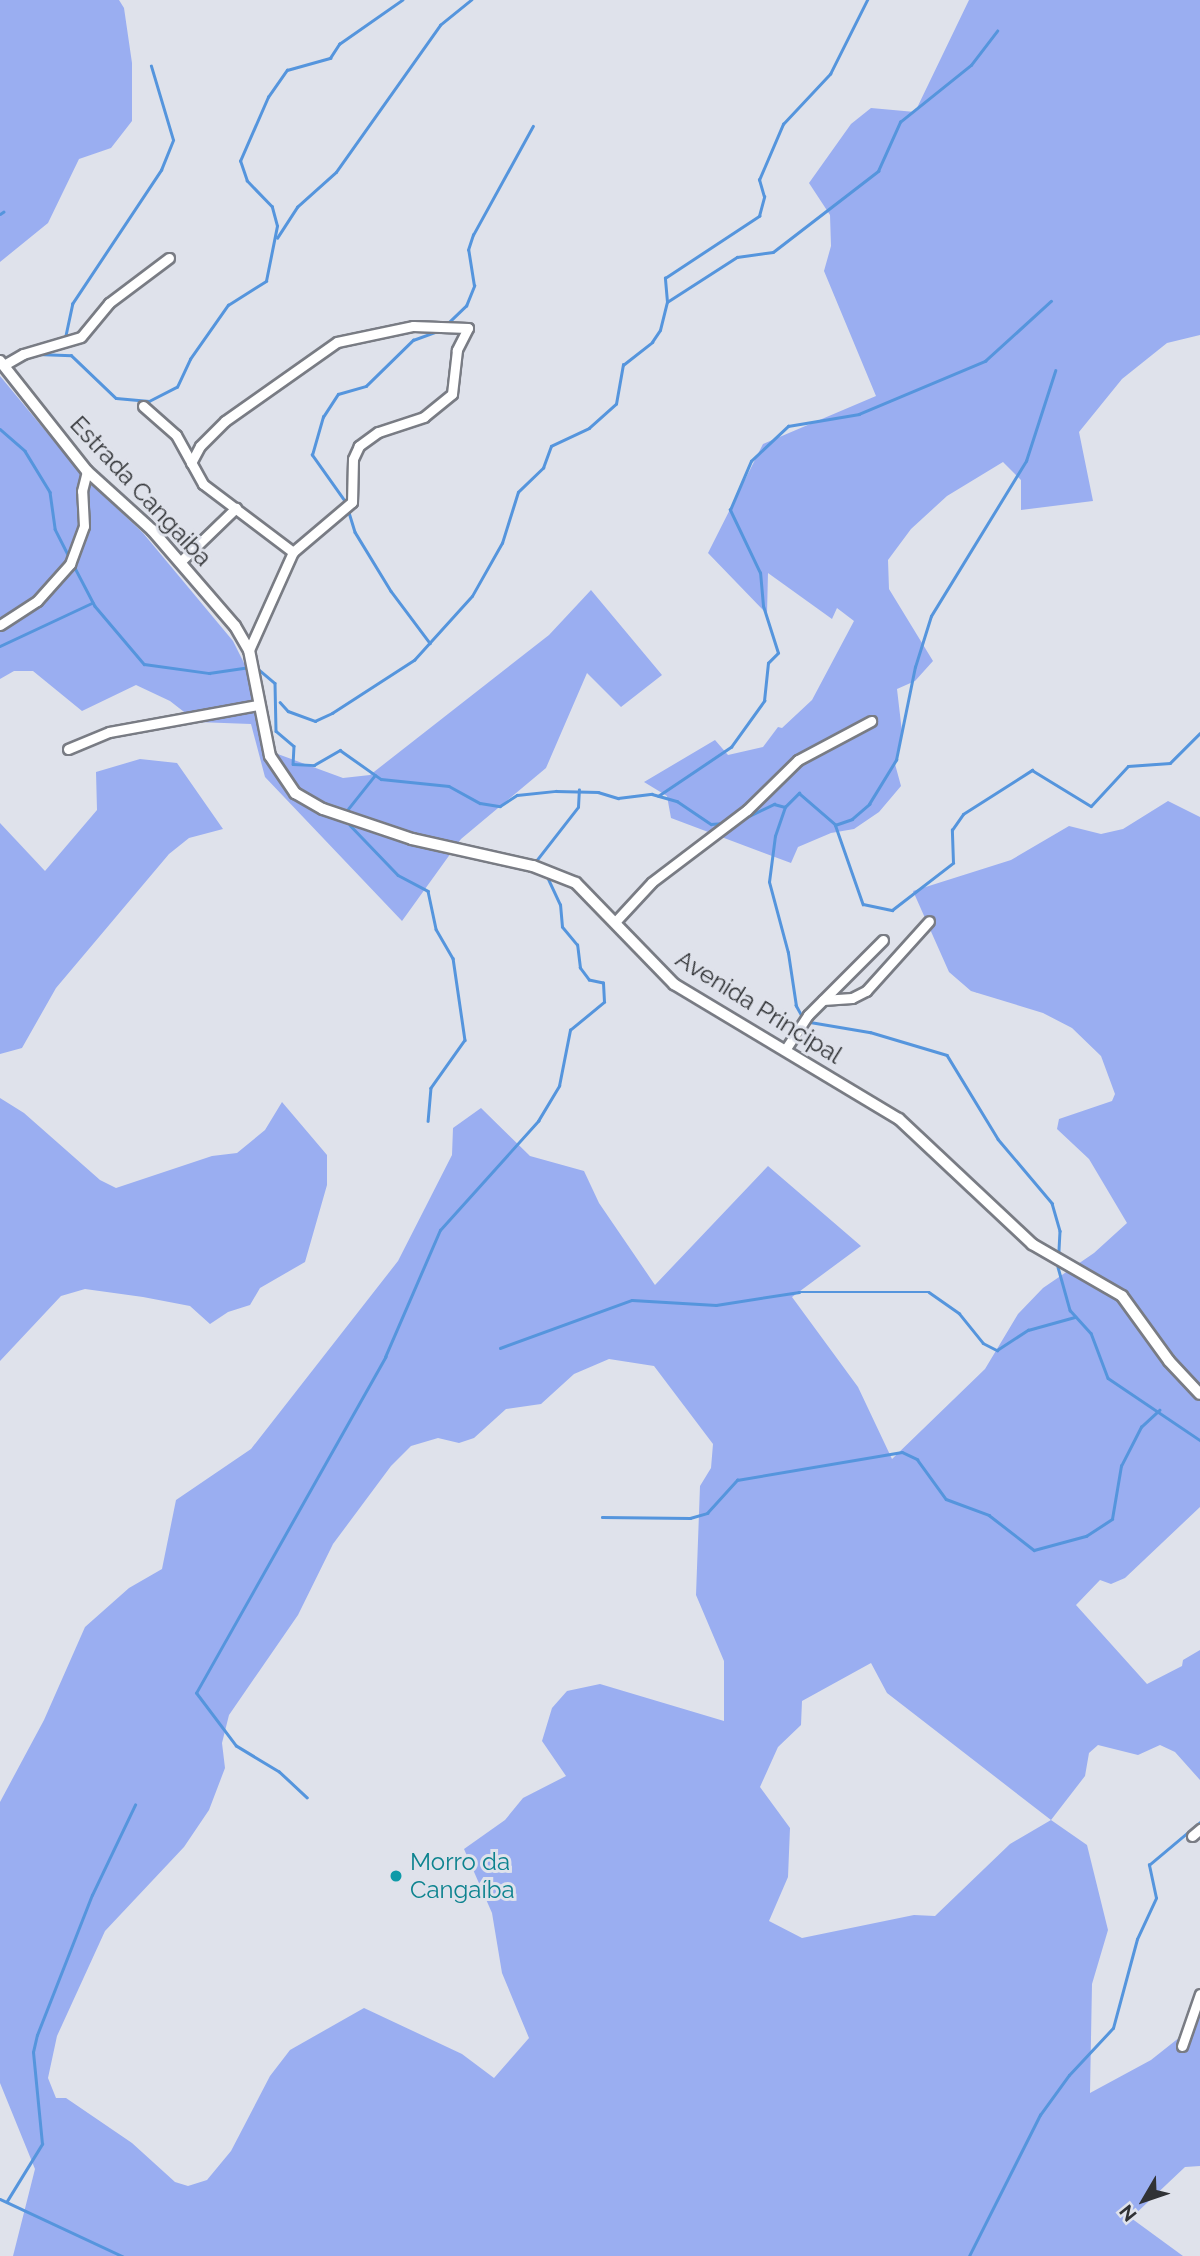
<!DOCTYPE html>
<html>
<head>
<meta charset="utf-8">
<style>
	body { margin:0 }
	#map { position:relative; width:1200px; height:2256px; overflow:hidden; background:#dfe2eb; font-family:Raleway,sans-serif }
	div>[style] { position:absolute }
	.green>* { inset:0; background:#9aaef1 }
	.stream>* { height:2.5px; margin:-1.25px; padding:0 1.25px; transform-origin:1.25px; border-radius:1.25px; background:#5595dd }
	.roads { filter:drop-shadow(2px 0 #797c84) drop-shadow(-2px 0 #797c84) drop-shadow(0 2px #797c84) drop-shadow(0 -2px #797c84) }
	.minor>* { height:9px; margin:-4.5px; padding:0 4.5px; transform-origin:4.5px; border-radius:4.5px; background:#fff }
	.tertiary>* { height:10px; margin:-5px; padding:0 5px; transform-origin:5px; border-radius:5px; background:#fff }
	.dots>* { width:19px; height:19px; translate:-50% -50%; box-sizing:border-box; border:4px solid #dfe2eb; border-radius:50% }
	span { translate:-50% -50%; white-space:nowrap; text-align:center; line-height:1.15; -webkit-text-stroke:6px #dfe2eb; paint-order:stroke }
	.street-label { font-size:24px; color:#303235 }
	.culture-label { font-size:24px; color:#0d838f }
	.left { translate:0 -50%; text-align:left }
	.north { position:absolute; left:1109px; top:2165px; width:70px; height:70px; -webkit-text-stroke:5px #dfe2eb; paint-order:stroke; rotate:231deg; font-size:19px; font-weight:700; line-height:28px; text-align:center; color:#303235 }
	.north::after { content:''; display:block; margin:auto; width:24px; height:32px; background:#303235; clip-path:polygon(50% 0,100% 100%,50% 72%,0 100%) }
</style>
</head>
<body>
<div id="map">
	<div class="green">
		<i style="clip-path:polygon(0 0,119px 0,124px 8px,132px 63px,132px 121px,111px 148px,79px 159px,48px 223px,0 262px)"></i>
		<i style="clip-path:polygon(969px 0,1200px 0,1200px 335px,1167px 343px,1122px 379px,1079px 432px,1093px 501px,1021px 510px,1021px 480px,1003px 462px,947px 496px,911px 529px,888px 560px,889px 589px,933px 661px,915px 681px,897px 689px,902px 732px,895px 764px,901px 786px,879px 812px,854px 829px,831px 833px,798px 847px,791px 863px,671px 818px,667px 796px,644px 782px,715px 740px,728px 755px,763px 747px,778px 727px,782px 728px,812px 700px,854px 621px,837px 608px,832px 619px,768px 573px,767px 614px,708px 553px,763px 444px,876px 396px,824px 271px,831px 246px,830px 215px,809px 183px,851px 124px,871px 108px,915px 112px)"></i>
		<i style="clip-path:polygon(0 376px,82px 475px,143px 533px,233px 641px,247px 669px,262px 683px,275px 753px,343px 778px,370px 775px,549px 635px,591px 590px,662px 675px,621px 707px,587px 673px,546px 768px,461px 839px,402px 921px,265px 777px,251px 724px,197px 722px,170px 701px,136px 685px,82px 711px,33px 671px,14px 671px,0 679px)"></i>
		<i style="clip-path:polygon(140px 759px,177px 763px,223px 829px,189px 838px,169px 854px,56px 988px,22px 1048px,0 1054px,0 823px,45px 871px,97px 810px,96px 772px)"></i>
		<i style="clip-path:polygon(evenodd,1168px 801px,1200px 817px,1200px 1507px,1125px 1578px,1111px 1584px,1100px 1580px,1076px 1605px,1147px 1684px,1182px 1666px,1183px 1660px,1200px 1650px,1200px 1780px,1175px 1752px,1160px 1745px,1138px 1755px,1098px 1745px,1089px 1753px,1085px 1776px,1051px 1820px,1087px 1845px,1108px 1930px,1092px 1984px,1090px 2093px,1151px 2060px,1180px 2037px,1200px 2012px,1200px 2166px,1185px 2167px,1131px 2218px,1183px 2256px,13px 2256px,35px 2169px,0 2083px,0 1802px,44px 1720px,85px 1627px,129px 1588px,162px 1569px,176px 1500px,251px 1449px,398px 1261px,452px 1155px,453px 1128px,481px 1108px,530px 1156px,584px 1171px,599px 1203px,655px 1285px,768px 1166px,861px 1246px,792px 1297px,858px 1387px,892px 1459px,985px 1369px,1018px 1314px,1043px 1288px,1094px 1253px,1127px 1223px,1089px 1159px,1057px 1129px,1059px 1119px,1112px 1101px,1115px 1094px,1101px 1056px,1072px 1028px,1043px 1013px,971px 991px,949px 972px,913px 891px,1011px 860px,1069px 826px,1101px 834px,1123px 829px,1168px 801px,609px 1359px,654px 1366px,713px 1444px,711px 1468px,700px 1486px,696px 1595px,724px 1661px,724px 1721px,600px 1684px,567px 1691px,552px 1708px,542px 1741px,566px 1776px,523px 1798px,505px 1820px,464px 1849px,492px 1913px,502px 1973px,529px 2038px,494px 2078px,462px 2054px,364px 2008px,290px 2050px,270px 2076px,231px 2151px,207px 2180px,188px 2186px,175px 2182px,132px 2143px,66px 2098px,56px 2098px,48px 2078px,57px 2036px,105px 1931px,184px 1847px,209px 1810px,225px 1768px,222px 1743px,229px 1715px,298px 1615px,333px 1544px,391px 1466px,411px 1446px,438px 1438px,459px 1443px,474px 1438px,506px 1409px,541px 1404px,574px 1374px,609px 1359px,1168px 801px,871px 1663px,887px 1693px,1051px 1820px,1010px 1844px,935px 1916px,914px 1915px,802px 1938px,769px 1921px,788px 1877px,790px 1828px,760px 1787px,778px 1747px,801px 1725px,802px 1701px,871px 1663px)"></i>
		<i style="clip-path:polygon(0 1098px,24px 1113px,100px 1180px,116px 1188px,212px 1156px,237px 1153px,265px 1130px,282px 1102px,327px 1155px,327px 1185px,305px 1262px,260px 1288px,250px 1305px,228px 1312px,210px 1324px,190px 1306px,143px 1297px,85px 1289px,61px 1296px,0 1361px)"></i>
	</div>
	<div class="stream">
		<i style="left:0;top:214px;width:4px;rotate:-34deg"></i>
		<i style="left:277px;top:238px;width:37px;rotate:-57deg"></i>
		<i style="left:297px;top:207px;width:52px;rotate:-41.9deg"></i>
		<i style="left:336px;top:172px;width:180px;rotate:-54.7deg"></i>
		<i style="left:440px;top:25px;width:40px;rotate:-39deg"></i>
		<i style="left:667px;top:302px;width:83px;rotate:-32.7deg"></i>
		<i style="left:737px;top:257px;width:36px;rotate:-8deg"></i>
		<i style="left:773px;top:252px;width:133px;rotate:-37.6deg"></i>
		<i style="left:878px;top:171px;width:54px;rotate:-65.8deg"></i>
		<i style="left:900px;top:122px;width:91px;rotate:-38.8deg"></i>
		<i style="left:971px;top:65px;width:43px;rotate:-52.6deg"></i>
		<i style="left:446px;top:325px;width:28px;rotate:-44deg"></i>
		<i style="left:466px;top:306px;width:22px;rotate:-68deg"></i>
		<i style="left:474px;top:286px;width:36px;rotate:-99deg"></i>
		<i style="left:468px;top:250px;width:16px;rotate:-72deg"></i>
		<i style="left:473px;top:235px;width:124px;rotate:-61.2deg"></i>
		<i style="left:65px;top:338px;width:35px;rotate:-78deg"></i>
		<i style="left:72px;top:304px;width:161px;rotate:-56.4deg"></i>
		<i style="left:161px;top:170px;width:32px;rotate:-68deg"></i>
		<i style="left:173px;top:140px;width:77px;rotate:-106.6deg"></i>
		<i style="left:37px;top:354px;width:34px;rotate:2deg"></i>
		<i style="left:71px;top:355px;width:62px;rotate:43.7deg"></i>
		<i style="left:116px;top:398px;width:33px;rotate:5deg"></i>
		<i style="left:149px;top:401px;width:31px;rotate:-27deg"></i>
		<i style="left:177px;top:387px;width:31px;rotate:-65deg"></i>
		<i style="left:190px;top:359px;width:66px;rotate:-54.9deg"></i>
		<i style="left:228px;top:305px;width:45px;rotate:-32.3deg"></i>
		<i style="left:266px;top:281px;width:56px;rotate:-78.7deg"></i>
		<i style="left:277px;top:226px;width:20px;rotate:-105deg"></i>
		<i style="left:272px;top:207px;width:36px;rotate:-134deg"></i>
		<i style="left:247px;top:181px;width:21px;rotate:-109deg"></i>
		<i style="left:240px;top:161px;width:70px;rotate:-66.4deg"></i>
		<i style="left:268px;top:97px;width:33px;rotate:-55deg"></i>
		<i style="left:287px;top:70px;width:45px;rotate:-15.6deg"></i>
		<i style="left:330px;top:58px;width:17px;rotate:-57deg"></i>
		<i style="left:339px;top:44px;width:77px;rotate:-34.9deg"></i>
		<i style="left:0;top:429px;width:33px;rotate:41deg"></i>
		<i style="left:25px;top:451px;width:48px;rotate:58.6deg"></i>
		<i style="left:50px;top:492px;width:37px;rotate:82deg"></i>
		<i style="left:55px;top:529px;width:33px;rotate:63deg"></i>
		<i style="left:346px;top:503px;width:59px;rotate:-125.3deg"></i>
		<i style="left:312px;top:455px;width:40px;rotate:-74deg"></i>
		<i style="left:323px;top:417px;width:27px;rotate:-57deg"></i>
		<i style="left:338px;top:394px;width:29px;rotate:-16deg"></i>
		<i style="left:366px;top:386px;width:66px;rotate:-44.4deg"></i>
		<i style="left:413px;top:340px;width:27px;rotate:-20deg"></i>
		<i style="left:348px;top:509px;width:24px;rotate:73deg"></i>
		<i style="left:355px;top:532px;width:69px;rotate:58.6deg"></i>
		<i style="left:391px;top:591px;width:65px;rotate:53.1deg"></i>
		<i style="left:73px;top:564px;width:47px;rotate:62.4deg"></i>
		<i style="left:95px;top:606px;width:76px;rotate:49.8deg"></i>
		<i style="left:144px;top:664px;width:66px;rotate:7.9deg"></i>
		<i style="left:209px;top:673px;width:41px;rotate:-8.3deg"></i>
		<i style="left:0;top:646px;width:102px;rotate:-25.1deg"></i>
		<i style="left:257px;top:668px;width:23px;rotate:40deg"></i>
		<i style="left:275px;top:683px;width:48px;rotate:88.8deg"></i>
		<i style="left:276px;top:731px;width:23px;rotate:40deg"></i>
		<i style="left:294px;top:746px;width:18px;rotate:93deg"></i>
		<i style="left:293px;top:764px;width:21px;rotate:3deg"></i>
		<i style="left:314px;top:765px;width:30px;rotate:-30deg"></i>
		<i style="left:340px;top:750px;width:50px;rotate:35.3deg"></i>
		<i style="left:381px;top:779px;width:68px;rotate:5.9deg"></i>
		<i style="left:449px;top:786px;width:35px;rotate:29deg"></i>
		<i style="left:480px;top:803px;width:20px;rotate:9deg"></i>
		<i style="left:500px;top:806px;width:20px;rotate:-33deg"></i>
		<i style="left:517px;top:795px;width:39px;rotate:-6deg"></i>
		<i style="left:556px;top:791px;width:42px;rotate:1.4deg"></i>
		<i style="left:598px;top:792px;width:21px;rotate:17deg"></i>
		<i style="left:618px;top:798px;width:34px;rotate:-7deg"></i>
		<i style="left:652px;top:794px;width:26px;rotate:16deg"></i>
		<i style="left:677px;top:801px;width:41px;rotate:34.1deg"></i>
		<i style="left:711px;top:824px;width:13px;rotate:-4deg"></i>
		<i style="left:280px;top:702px;width:12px;rotate:48deg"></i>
		<i style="left:288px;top:711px;width:29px;rotate:20deg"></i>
		<i style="left:315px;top:721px;width:19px;rotate:-25deg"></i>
		<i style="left:332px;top:713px;width:98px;rotate:-32.9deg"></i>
		<i style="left:414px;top:660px;width:86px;rotate:-47.8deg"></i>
		<i style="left:472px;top:596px;width:61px;rotate:-60.5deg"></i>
		<i style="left:502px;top:543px;width:53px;rotate:-72.6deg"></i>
		<i style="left:518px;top:492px;width:35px;rotate:-44deg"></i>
		<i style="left:543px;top:468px;width:23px;rotate:-70deg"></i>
		<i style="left:551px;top:446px;width:42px;rotate:-25.3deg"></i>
		<i style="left:589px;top:428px;width:36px;rotate:-42deg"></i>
		<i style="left:616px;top:404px;width:40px;rotate:-80deg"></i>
		<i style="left:623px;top:365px;width:37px;rotate:-38deg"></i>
		<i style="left:652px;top:342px;width:14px;rotate:-56deg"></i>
		<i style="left:660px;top:330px;width:29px;rotate:-76deg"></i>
		<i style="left:667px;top:302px;width:24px;rotate:-95deg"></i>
		<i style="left:665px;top:278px;width:113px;rotate:-33.4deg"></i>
		<i style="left:759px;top:216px;width:20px;rotate:-75deg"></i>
		<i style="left:764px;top:197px;width:18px;rotate:-106deg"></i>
		<i style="left:759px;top:180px;width:61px;rotate:-66.8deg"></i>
		<i style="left:783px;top:124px;width:69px;rotate:-46.8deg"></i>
		<i style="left:830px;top:74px;width:83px;rotate:-63.4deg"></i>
		<i style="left:658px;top:796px;width:88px;rotate:-33.9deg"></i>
		<i style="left:731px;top:747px;width:57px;rotate:-54.3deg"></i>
		<i style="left:764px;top:701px;width:38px;rotate:-84deg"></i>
		<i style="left:768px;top:663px;width:14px;rotate:-45deg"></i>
		<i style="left:778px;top:653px;width:49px;rotate:-107.7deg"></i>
		<i style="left:763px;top:606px;width:33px;rotate:-95deg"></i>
		<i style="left:760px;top:573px;width:70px;rotate:-115.5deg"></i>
		<i style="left:730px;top:510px;width:53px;rotate:-66.8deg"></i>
		<i style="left:751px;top:461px;width:51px;rotate:-43.4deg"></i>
		<i style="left:788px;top:426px;width:72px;rotate:-9.6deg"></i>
		<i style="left:859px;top:414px;width:137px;rotate:-22.8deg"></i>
		<i style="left:985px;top:361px;width:89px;rotate:-42.3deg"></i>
		<i style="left:348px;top:809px;width:43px;rotate:-51.5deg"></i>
		<i style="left:741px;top:820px;width:37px;rotate:-26deg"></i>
		<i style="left:774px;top:804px;width:11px;rotate:15deg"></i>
		<i style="left:350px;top:825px;width:69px;rotate:46.2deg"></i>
		<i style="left:398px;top:875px;width:34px;rotate:28deg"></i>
		<i style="left:428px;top:891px;width:39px;rotate:78deg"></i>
		<i style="left:436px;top:929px;width:34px;rotate:60deg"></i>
		<i style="left:453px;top:958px;width:83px;rotate:81.7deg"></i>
		<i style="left:465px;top:1040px;width:59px;rotate:125.3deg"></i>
		<i style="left:431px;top:1088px;width:33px;rotate:95deg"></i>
		<i style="left:835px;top:825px;width:18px;rotate:-19deg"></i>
		<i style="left:852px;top:819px;width:23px;rotate:-41deg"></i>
		<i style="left:869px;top:804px;width:52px;rotate:-58.5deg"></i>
		<i style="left:896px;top:760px;width:95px;rotate:-78.5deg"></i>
		<i style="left:915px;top:667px;width:53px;rotate:-72.6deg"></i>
		<i style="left:931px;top:616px;width:182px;rotate:-58.5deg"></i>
		<i style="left:1026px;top:461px;width:95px;rotate:-72.1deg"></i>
		<i style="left:536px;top:861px;width:68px;rotate:-52.1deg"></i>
		<i style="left:578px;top:807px;width:17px;rotate:-87deg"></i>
		<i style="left:802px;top:1017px;width:13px;rotate:-119deg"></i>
		<i style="left:796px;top:1006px;width:54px;rotate:-98.6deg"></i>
		<i style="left:788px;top:953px;width:73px;rotate:-105deg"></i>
		<i style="left:769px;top:882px;width:46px;rotate:-82.6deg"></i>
		<i style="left:775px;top:836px;width:31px;rotate:-71deg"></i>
		<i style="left:785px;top:807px;width:20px;rotate:-45deg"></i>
		<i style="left:799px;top:793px;width:48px;rotate:40.7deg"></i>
		<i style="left:835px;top:824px;width:85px;rotate:70.7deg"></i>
		<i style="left:863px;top:904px;width:30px;rotate:12deg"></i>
		<i style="left:892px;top:910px;width:77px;rotate:-37.6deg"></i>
		<i style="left:953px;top:863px;width:33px;rotate:-92deg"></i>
		<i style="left:952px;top:830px;width:19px;rotate:-55deg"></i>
		<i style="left:963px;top:814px;width:82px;rotate:-32.5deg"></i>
		<i style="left:1032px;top:770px;width:69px;rotate:31.4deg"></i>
		<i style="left:1091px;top:806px;width:54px;rotate:-47.2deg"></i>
		<i style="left:1128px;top:766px;width:42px;rotate:-4.1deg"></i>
		<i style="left:1170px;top:763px;width:42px;rotate:-45deg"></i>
		<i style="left:810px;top:1022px;width:61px;rotate:9.5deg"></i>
		<i style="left:870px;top:1032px;width:80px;rotate:16.6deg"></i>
		<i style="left:947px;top:1055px;width:98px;rotate:58.7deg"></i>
		<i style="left:998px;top:1139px;width:84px;rotate:49.8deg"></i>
		<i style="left:1052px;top:1203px;width:29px;rotate:74deg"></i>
		<i style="left:1060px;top:1231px;width:20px;rotate:93deg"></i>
		<i style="left:1058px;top:1267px;width:45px;rotate:74.4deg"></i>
		<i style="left:1070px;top:1310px;width:31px;rotate:48deg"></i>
		<i style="left:1091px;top:1333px;width:48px;rotate:69.3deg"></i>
		<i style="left:1108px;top:1378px;width:111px;rotate:34deg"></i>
		<i style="left:500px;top:1348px;width:140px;rotate:-20deg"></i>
		<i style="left:632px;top:1300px;width:84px;rotate:3.4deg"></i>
		<i style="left:716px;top:1305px;width:84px;rotate:-8.9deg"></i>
		<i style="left:799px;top:1292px;width:130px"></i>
		<i style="left:929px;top:1292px;width:37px;rotate:35deg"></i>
		<i style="left:959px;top:1313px;width:38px;rotate:51deg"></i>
		<i style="left:983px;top:1343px;width:16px;rotate:27deg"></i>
		<i style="left:997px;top:1350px;width:37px;rotate:-33deg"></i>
		<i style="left:1028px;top:1330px;width:49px;rotate:-15.5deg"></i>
		<i style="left:602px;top:1517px;width:88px;rotate:0.7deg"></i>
		<i style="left:690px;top:1518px;width:18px;rotate:-16deg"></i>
		<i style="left:707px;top:1513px;width:45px;rotate:-47.7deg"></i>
		<i style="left:737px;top:1480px;width:167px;rotate:-9.6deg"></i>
		<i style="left:902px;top:1452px;width:17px;rotate:25deg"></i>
		<i style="left:917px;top:1459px;width:49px;rotate:54.1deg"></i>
		<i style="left:946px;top:1499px;width:46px;rotate:20.4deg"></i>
		<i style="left:989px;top:1515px;width:57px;rotate:37.9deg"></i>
		<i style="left:1034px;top:1550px;width:54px;rotate:-15.1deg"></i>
		<i style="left:1086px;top:1536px;width:31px;rotate:-33deg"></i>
		<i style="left:1112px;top:1519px;width:54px;rotate:-80.4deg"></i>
		<i style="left:1121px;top:1466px;width:44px;rotate:-62.9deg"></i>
		<i style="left:1141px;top:1427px;width:25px;rotate:-43deg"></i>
		<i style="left:307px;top:1798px;width:38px;rotate:-137deg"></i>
		<i style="left:279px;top:1772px;width:50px;rotate:-148.8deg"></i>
		<i style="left:236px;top:1746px;width:66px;rotate:-127deg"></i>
		<i style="left:196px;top:1693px;width:386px;rotate:-60.6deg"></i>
		<i style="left:385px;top:1357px;width:138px;rotate:-66.6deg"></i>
		<i style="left:440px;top:1230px;width:147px;rotate:-48deg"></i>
		<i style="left:538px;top:1121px;width:41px;rotate:-59deg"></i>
		<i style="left:559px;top:1086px;width:57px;rotate:-78.9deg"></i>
		<i style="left:570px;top:1030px;width:44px;rotate:-39.5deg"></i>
		<i style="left:604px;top:1002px;width:19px;rotate:-93deg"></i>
		<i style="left:603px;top:983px;width:14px;rotate:-168deg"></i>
		<i style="left:589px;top:980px;width:15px;rotate:-127deg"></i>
		<i style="left:580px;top:968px;width:23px;rotate:-97deg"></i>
		<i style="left:577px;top:945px;width:23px;rotate:-130deg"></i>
		<i style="left:562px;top:927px;width:22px;rotate:-95deg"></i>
		<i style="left:560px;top:905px;width:29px;rotate:-115deg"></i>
		<i style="left:0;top:2199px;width:135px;rotate:25deg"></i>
		<i style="left:7px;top:2201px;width:67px;rotate:-58.4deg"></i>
		<i style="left:42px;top:2144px;width:92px;rotate:-95.6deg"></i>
		<i style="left:33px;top:2052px;width:17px;rotate:-77deg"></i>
		<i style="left:37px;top:2035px;width:150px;rotate:-68.6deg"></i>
		<i style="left:92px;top:1895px;width:100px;rotate:-64.5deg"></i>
		<i style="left:969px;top:2256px;width:158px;rotate:-63.3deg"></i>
		<i style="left:1040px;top:2115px;width:49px;rotate:-54.1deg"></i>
		<i style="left:1069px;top:2075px;width:64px;rotate:-46.9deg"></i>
		<i style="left:1113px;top:2028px;width:92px;rotate:-74.9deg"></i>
		<i style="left:1137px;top:1939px;width:45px;rotate:-65.1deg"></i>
		<i style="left:1156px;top:1898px;width:34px;rotate:-102deg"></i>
		<i style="left:1149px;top:1865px;width:67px;rotate:-40.1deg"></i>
	</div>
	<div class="roads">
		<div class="minor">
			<i style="left:4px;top:365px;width:22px;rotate:-30deg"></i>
			<i style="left:23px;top:354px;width:60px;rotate:-16.3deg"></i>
			<i style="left:81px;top:337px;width:44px;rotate:-50.5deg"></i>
			<i style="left:109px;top:303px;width:75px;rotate:-36.9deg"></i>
			<i style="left:143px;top:406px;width:44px;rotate:41.3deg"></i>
			<i style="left:176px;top:435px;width:56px;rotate:61.1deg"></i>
			<i style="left:203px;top:484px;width:113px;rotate:37.1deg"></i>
			<i style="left:293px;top:552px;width:107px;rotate:114.2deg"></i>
			<i style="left:191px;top:463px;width:19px;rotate:-62deg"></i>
			<i style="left:200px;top:446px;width:35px;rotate:-45deg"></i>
			<i style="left:225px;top:421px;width:137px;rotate:-35.2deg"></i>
			<i style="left:337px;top:342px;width:78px;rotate:-11.9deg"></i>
			<i style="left:413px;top:326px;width:55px;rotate:2.1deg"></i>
			<i style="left:468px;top:328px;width:25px;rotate:117deg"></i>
			<i style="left:457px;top:350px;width:44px;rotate:96.5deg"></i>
			<i style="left:452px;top:394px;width:36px;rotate:141deg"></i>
			<i style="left:424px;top:417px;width:48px;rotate:161.9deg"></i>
			<i style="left:378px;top:432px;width:24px;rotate:144deg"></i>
			<i style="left:359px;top:446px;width:14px;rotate:115deg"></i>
			<i style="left:353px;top:459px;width:43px;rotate:91.3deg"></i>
			<i style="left:352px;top:502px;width:77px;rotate:139.7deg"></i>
			<i style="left:180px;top:562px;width:78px;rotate:-44deg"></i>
			<i style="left:0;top:625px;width:44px;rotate:-33deg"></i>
			<i style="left:37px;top:601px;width:50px;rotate:-48.3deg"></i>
			<i style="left:70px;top:564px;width:40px;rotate:-69.8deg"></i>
			<i style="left:84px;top:526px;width:35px;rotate:-93deg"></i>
			<i style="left:82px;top:491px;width:21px;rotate:-76deg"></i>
			<i style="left:68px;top:749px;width:44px;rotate:-22.5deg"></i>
			<i style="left:109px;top:732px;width:151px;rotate:-10.3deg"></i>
			<i style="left:615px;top:922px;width:54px;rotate:-47.2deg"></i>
			<i style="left:652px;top:882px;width:119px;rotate:-37.2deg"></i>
			<i style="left:747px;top:810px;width:71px;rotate:-44.4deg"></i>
			<i style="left:798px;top:760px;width:83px;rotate:-28.1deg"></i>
			<i style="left:823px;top:1000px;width:29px;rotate:-4deg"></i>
			<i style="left:852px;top:998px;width:16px;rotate:-27deg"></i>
			<i style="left:866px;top:991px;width:94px;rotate:-48deg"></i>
			<i style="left:785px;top:1050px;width:42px;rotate:-56.7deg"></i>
			<i style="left:808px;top:1015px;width:106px;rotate:-45deg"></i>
			<i style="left:1192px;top:1836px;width:11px;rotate:-41deg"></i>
			<i style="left:1182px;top:2046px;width:55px;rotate:-70.9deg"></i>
		</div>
		<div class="tertiary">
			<i style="left:0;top:361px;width:140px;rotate:51.7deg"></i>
			<i style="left:87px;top:471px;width:88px;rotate:42.2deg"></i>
			<i style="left:152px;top:530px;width:127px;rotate:49.2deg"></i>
			<i style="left:235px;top:626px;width:28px;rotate:60deg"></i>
			<i style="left:249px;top:650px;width:108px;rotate:78.8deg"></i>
			<i style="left:270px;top:756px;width:45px;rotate:56deg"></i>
			<i style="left:295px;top:793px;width:32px;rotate:30deg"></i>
			<i style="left:323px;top:809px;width:94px;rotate:18.6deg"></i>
			<i style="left:412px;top:839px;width:124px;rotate:12.6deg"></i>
			<i style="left:533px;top:866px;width:46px;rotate:21.6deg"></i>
			<i style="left:576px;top:883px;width:141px;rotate:45.9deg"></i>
			<i style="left:674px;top:984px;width:262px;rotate:31deg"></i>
			<i style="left:899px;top:1119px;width:183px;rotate:43.2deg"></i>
			<i style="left:1032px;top:1244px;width:104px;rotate:30deg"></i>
			<i style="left:1122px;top:1296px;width:80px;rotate:54.1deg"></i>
			<i style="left:1169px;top:1361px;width:45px;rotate:46.8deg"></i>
		</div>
	</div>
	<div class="dots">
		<i style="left:396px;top:1876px;background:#0f9aa8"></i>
	</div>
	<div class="street-label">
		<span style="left:141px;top:491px;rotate:47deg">Estrada Cangaiba</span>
		<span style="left:759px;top:1007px;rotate:32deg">Avenida Principal</span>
	</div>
	<div class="culture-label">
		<span class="left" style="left:410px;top:1876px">Morro da<br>Cangaíba</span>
	</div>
	<div class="north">N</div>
</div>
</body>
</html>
